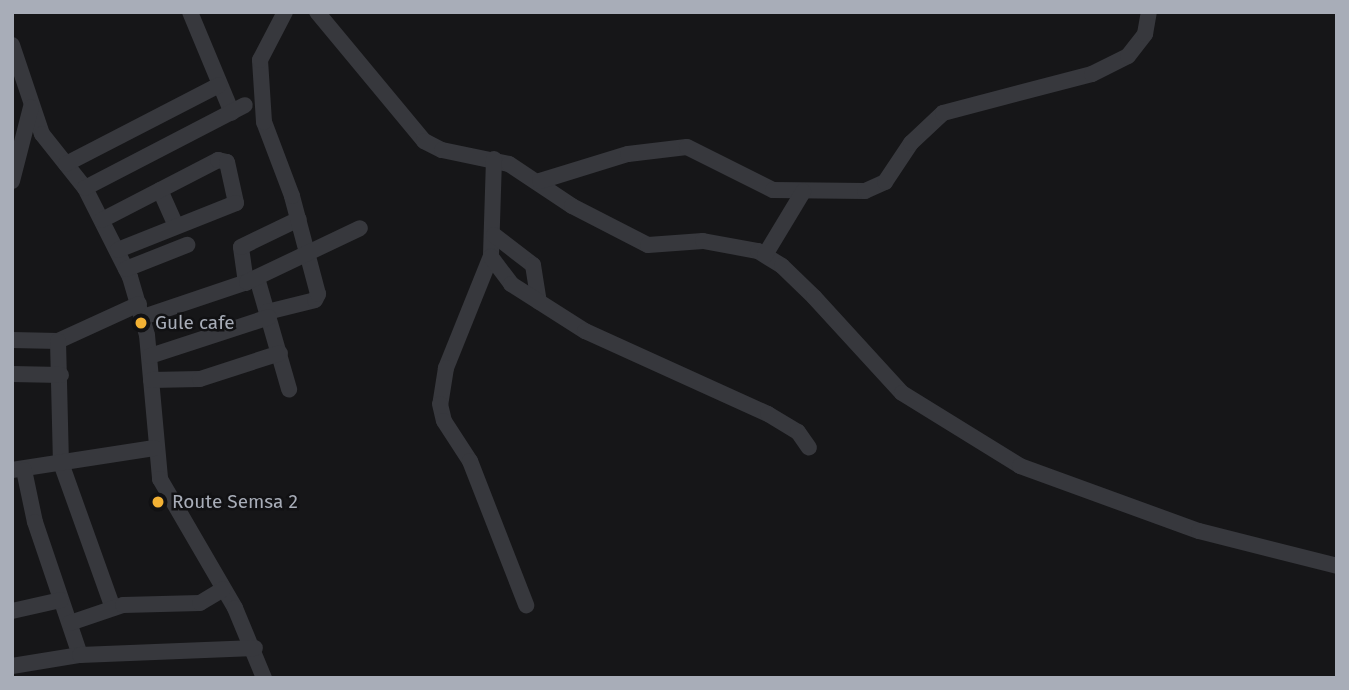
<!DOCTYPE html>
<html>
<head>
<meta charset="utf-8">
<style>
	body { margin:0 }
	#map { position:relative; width:1349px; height:690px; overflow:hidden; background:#161618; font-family:"Fira Sans",sans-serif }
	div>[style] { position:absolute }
	.minor>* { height:16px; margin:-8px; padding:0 8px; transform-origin:8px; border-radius:8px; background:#37383d }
	.dots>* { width:19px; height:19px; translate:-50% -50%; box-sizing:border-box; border:4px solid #111113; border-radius:50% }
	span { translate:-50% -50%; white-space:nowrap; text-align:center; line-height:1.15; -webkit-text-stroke:5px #111113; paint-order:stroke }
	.poi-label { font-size:19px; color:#a8adb8 }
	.left { translate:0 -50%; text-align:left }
	.frame { position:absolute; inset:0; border:14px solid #a8adb8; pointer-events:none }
</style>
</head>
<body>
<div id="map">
	<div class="minor">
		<i style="left:190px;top:12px;width:109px;rotate:67.4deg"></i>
		<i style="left:317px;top:12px;width:168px;rotate:50.3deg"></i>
		<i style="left:424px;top:141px;width:20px;rotate:27deg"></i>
		<i style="left:442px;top:150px;width:68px;rotate:11.8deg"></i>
		<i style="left:509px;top:164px;width:76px;rotate:33.7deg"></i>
		<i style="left:572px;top:206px;width:85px;rotate:27.2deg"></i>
		<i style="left:648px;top:245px;width:55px;rotate:-4.2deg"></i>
		<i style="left:703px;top:241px;width:56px;rotate:10.3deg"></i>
		<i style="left:758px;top:251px;width:28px;rotate:32deg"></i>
		<i style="left:782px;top:266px;width:45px;rotate:44.1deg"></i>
		<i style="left:814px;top:297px;width:130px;rotate:47.5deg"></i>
		<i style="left:902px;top:393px;width:139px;rotate:31.7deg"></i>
		<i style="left:1020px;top:466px;width:190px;rotate:20deg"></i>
		<i style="left:1199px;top:531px;width:142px;rotate:14.2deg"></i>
		<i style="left:12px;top:45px;width:94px;rotate:71.4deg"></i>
		<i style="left:42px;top:134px;width:69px;rotate:51.5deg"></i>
		<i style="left:85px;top:188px;width:100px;rotate:63.2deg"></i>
		<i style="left:130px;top:277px;width:60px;rotate:73.7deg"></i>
		<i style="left:147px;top:335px;width:145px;rotate:84.8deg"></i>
		<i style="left:160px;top:479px;width:149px;rotate:59.8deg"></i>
		<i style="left:235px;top:608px;width:76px;rotate:67.5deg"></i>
		<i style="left:494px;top:159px;width:97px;rotate:91.8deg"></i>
		<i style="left:491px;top:256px;width:121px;rotate:111.9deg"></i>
		<i style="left:446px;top:368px;width:36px;rotate:99deg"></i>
		<i style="left:440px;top:404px;width:17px;rotate:77deg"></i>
		<i style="left:444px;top:421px;width:48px;rotate:57deg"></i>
		<i style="left:470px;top:461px;width:155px;rotate:68.7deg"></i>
		<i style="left:66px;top:164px;width:172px;rotate:-27.3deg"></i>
		<i style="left:12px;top:181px;width:76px;rotate:-75.6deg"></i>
		<i style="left:540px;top:181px;width:92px;rotate:-17.1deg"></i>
		<i style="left:628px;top:154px;width:59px;rotate:-6.8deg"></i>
		<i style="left:687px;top:147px;width:96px;rotate:26.6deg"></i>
		<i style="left:773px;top:190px;width:92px;rotate:0.6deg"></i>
		<i style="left:865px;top:191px;width:22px;rotate:-24deg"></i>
		<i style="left:885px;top:182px;width:47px;rotate:-56.3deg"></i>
		<i style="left:911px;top:143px;width:44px;rotate:-43.2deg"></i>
		<i style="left:943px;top:113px;width:154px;rotate:-14.7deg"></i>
		<i style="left:1092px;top:74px;width:40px;rotate:-26.6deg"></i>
		<i style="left:1128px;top:56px;width:28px;rotate:-52deg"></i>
		<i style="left:1145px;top:34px;width:22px;rotate:-80deg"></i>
		<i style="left:85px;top:188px;width:180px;rotate:-27.4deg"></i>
		<i style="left:160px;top:190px;width:39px;rotate:66deg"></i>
		<i style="left:102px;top:220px;width:131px;rotate:-27.3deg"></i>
		<i style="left:218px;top:160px;width:9px;rotate:13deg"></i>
		<i style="left:227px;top:162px;width:42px;rotate:77.6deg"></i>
		<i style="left:236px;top:203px;width:127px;rotate:158.3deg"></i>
		<i style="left:494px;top:235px;width:49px;rotate:37.6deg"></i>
		<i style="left:533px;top:265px;width:37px;rotate:81deg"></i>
		<i style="left:765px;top:255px;width:74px;rotate:-58.9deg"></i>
		<i style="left:491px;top:257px;width:34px;rotate:53deg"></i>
		<i style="left:511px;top:284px;width:88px;rotate:32.4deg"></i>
		<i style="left:585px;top:331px;width:201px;rotate:24.4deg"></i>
		<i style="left:768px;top:414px;width:35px;rotate:31deg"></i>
		<i style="left:798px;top:432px;width:19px;rotate:55deg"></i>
		<i style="left:126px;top:269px;width:66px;rotate:-21.5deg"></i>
		<i style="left:257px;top:278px;width:116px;rotate:73.9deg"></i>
		<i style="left:246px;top:283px;width:36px;rotate:-98deg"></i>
		<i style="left:241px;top:247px;width:64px;rotate:-25.8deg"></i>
		<i style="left:267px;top:312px;width:49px;rotate:-14deg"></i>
		<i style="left:315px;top:300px;width:7px;rotate:-63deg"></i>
		<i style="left:318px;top:294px;width:101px;rotate:-104.9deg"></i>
		<i style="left:292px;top:196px;width:79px;rotate:-110.7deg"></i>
		<i style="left:264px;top:122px;width:62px;rotate:-93.7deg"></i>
		<i style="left:260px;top:60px;width:54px;rotate:-62.5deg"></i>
		<i style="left:143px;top:317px;width:110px;rotate:-18.6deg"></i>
		<i style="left:247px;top:282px;width:125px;rotate:-25.5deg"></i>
		<i style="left:12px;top:340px;width:46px;rotate:1.2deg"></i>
		<i style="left:58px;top:341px;width:89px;rotate:-24.6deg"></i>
		<i style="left:58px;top:341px;width:122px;rotate:88.6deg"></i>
		<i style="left:61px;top:463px;width:154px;rotate:70.3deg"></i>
		<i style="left:150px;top:356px;width:125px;rotate:-18.1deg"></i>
		<i style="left:12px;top:374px;width:49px;rotate:1.2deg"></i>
		<i style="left:151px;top:380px;width:49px;rotate:-1.2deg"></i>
		<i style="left:200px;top:379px;width:84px;rotate:-18deg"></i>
		<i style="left:12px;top:470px;width:144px;rotate:-8.8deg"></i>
		<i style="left:24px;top:470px;width:53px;rotate:78.1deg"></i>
		<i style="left:35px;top:522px;width:140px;rotate:71.3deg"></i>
		<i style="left:12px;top:611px;width:50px;rotate:-12.7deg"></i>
		<i style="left:70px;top:623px;width:56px;rotate:-18.8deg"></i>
		<i style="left:123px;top:605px;width:77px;rotate:-1.5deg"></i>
		<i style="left:200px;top:603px;width:27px;rotate:-31deg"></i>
		<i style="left:12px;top:666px;width:69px;rotate:-9.2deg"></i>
		<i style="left:80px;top:655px;width:175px;rotate:-2.3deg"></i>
	</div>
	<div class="dots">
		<i style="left:141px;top:323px;background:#f2b134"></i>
		<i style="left:158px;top:502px;background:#f2b134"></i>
	</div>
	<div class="poi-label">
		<span class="left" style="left:155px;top:323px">Gule cafe</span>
		<span class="left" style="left:172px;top:502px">Route Semsa 2</span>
	</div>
	<div class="frame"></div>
</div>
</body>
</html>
